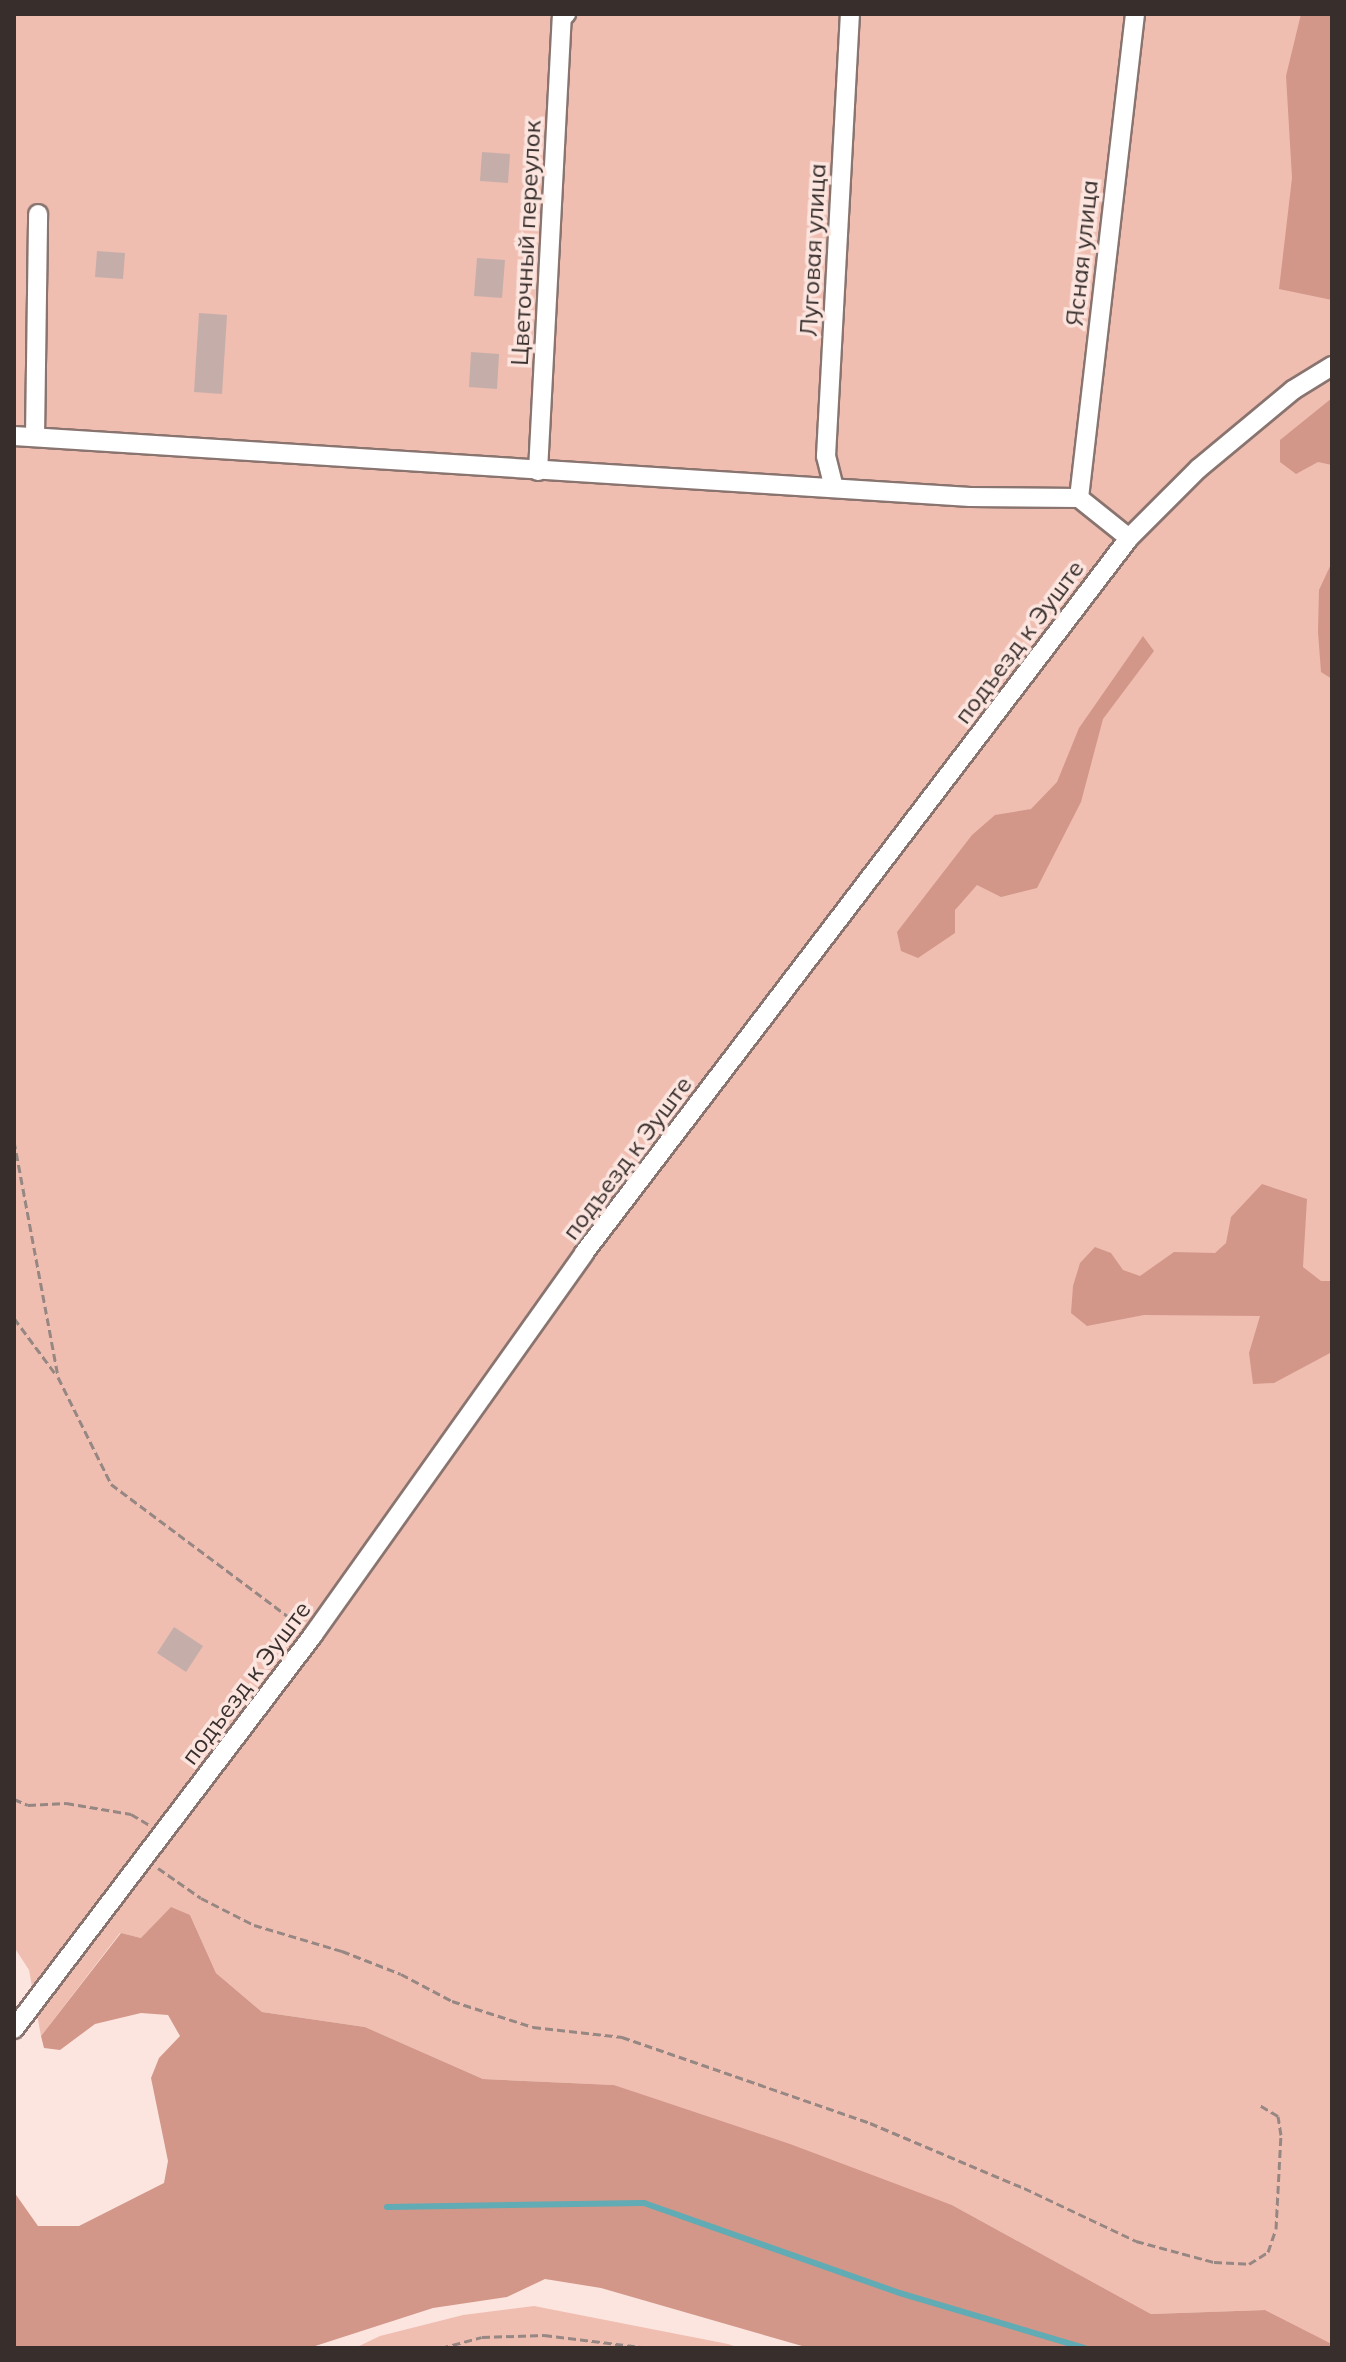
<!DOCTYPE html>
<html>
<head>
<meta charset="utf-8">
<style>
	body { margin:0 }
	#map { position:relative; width:1346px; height:2362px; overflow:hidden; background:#fce5df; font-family:Mulish,sans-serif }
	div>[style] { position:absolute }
	.green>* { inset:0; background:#efbeb1 }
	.forest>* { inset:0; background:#d29788 }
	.stream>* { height:6px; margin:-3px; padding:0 3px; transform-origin:3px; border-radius:3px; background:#60abb4 }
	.building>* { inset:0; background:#c5aea9 }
	.path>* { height:3px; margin-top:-1.5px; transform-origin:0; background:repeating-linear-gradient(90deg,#978783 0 8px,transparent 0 12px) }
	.roads { filter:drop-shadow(2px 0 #89746f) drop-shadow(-2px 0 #89746f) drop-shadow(0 2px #89746f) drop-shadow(0 -2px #89746f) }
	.minor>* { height:18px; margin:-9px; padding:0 9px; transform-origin:9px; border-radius:9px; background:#fff }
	span { translate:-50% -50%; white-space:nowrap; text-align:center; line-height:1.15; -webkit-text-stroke:7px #fce5df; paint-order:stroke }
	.street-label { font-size:24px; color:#382f2d }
	.frame { position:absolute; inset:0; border:16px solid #382f2d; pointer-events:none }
</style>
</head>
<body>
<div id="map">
	<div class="green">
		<i style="clip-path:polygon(14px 14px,1332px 14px,1332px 2344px,1265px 2310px,1151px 2314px,952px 2205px,614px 2085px,483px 2079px,365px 2027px,262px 2012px,216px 1973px,190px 1915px,141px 1938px,120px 1933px,41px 2036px,29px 1970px,14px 1947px)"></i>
		<i style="clip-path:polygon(534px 2306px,728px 2344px,740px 2348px,355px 2348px,380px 2336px,463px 2315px)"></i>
	</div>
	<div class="forest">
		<i style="clip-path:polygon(1301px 14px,1332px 14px,1332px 300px,1279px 289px,1292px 178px,1286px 76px)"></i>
		<i style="clip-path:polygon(1332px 398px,1332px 465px,1318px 462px,1296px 474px,1280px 462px,1280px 440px)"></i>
		<i style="clip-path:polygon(1332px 562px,1332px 679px,1321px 672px,1318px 632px,1319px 590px)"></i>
		<i style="clip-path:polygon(1143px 636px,1154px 651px,1103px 719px,1081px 802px,1037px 888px,1001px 897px,977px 885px,955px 910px,955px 933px,918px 958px,901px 951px,897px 932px,972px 835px,995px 815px,1031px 809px,1057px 782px,1079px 728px)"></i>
		<i style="clip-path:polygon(1262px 1184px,1307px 1199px,1303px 1267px,1321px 1281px,1332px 1281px,1332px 1352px,1274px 1383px,1253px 1384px,1249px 1353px,1260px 1316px,1144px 1315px,1087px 1326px,1071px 1313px,1073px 1286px,1080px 1263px,1095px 1247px,1111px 1253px,1123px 1270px,1140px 1276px,1174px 1252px,1215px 1253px,1226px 1243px,1231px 1217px)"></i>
		<i style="clip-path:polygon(171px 1907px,190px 1915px,216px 1973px,262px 2012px,365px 2027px,483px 2079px,614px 2085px,790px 2144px,952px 2205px,1151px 2314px,1265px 2310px,1332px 2344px,1332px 2348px,809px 2348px,601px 2288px,545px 2279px,507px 2297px,433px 2308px,309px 2348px,14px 2348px,14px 2192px,38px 2226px,79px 2226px,164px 2183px,168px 2161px,151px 2078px,159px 2058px,180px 2036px,168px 2015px,141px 2013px,95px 2024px,60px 2050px,44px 2048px,41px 2036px,121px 1933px,141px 1938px)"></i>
	</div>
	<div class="stream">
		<i style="left:387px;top:2207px;width:257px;rotate:-0.9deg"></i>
		<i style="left:644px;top:2203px;width:271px;rotate:19.4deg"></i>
		<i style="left:900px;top:2293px;width:193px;rotate:16.6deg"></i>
	</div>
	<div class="building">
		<i style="clip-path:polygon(482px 152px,510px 154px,508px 183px,480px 181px)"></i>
		<i style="clip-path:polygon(97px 251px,125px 253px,123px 279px,95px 277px)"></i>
		<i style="clip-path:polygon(477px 258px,505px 260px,502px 298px,474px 296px)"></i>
		<i style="clip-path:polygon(199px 313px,227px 315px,222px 394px,194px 392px)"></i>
		<i style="clip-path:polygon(471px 352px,499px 354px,497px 389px,469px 387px)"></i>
		<i style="clip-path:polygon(174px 1627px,203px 1646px,186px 1672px,157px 1653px)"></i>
	</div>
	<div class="path">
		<i style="left:14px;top:1141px;width:240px;rotate:79.4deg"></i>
		<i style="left:58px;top:1377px;width:119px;rotate:63.6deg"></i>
		<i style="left:111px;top:1484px;width:232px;rotate:36.8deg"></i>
		<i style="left:14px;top:1318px;width:72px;rotate:53.4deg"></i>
		<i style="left:14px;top:1799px;width:15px;rotate:23deg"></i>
		<i style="left:28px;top:1805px;width:38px;rotate:-3deg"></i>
		<i style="left:66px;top:1803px;width:66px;rotate:9.6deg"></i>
		<i style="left:131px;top:1814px;width:21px;rotate:31deg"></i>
		<i style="left:158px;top:1868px;width:52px;rotate:34.9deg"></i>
		<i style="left:201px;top:1898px;width:59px;rotate:27deg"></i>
		<i style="left:254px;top:1925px;width:92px;rotate:16.5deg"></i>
		<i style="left:342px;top:1951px;width:63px;rotate:21.3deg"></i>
		<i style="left:401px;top:1974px;width:58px;rotate:27.9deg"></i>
		<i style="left:452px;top:2001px;width:85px;rotate:17.8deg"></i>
		<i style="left:533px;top:2027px;width:90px;rotate:6.4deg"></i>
		<i style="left:622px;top:2037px;width:262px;rotate:19.1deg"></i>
		<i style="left:870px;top:2123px;width:167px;rotate:22.9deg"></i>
		<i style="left:1024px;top:2188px;width:124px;rotate:25.3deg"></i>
		<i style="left:1136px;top:2241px;width:81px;rotate:15.1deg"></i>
		<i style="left:1214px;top:2262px;width:35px;rotate:3deg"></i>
		<i style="left:1249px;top:2264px;width:22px;rotate:-32deg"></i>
		<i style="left:1268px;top:2252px;width:24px;rotate:-71deg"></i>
		<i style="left:1276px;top:2229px;width:94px;rotate:-87deg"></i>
		<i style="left:1281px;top:2135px;width:19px;rotate:-99deg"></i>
		<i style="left:1278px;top:2116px;width:21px;rotate:-149deg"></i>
		<i style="left:441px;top:2348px;width:42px;rotate:-15deg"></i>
		<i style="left:482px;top:2337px;width:62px;rotate:-1.8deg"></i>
		<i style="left:544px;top:2335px;width:106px;rotate:7.1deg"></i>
	</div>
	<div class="roads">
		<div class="minor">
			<i style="left:14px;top:436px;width:958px;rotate:3.65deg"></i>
			<i style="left:970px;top:497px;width:109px;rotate:0.5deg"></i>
			<i style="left:1079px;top:498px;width:64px;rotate:38.7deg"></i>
			<i style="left:35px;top:437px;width:223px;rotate:-89.2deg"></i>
			<i style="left:538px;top:471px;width:454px;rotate:-87deg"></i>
			<i style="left:562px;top:18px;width:6px;rotate:-45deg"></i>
			<i style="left:834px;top:488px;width:33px;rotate:-104deg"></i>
			<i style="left:826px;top:456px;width:443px;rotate:-86.9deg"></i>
			<i style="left:1079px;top:498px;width:487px;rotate:-83.4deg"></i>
			<i style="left:14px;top:2029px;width:495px;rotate:-52.8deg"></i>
			<i style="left:313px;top:1635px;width:468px;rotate:-54.6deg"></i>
			<i style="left:584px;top:1253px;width:899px;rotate:-52.68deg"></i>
			<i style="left:1129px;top:538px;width:98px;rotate:-45deg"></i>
			<i style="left:1198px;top:469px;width:124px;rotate:-39.7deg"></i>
			<i style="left:1293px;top:390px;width:46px;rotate:-31.6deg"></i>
		</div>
	</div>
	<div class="street-label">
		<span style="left:526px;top:243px;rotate:-87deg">Цветочный переулок</span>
		<span style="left:813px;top:250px;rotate:-87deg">Луговая улица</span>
		<span style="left:1082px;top:253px;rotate:-84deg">Ясная улица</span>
		<span style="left:1019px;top:642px;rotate:-53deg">подъезд к Эуште</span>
		<span style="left:627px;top:1158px;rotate:-53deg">подъезд к Эуште</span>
		<span style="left:246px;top:1683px;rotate:-53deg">подъезд к Эуште</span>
	</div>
	<div class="frame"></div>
</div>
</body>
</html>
